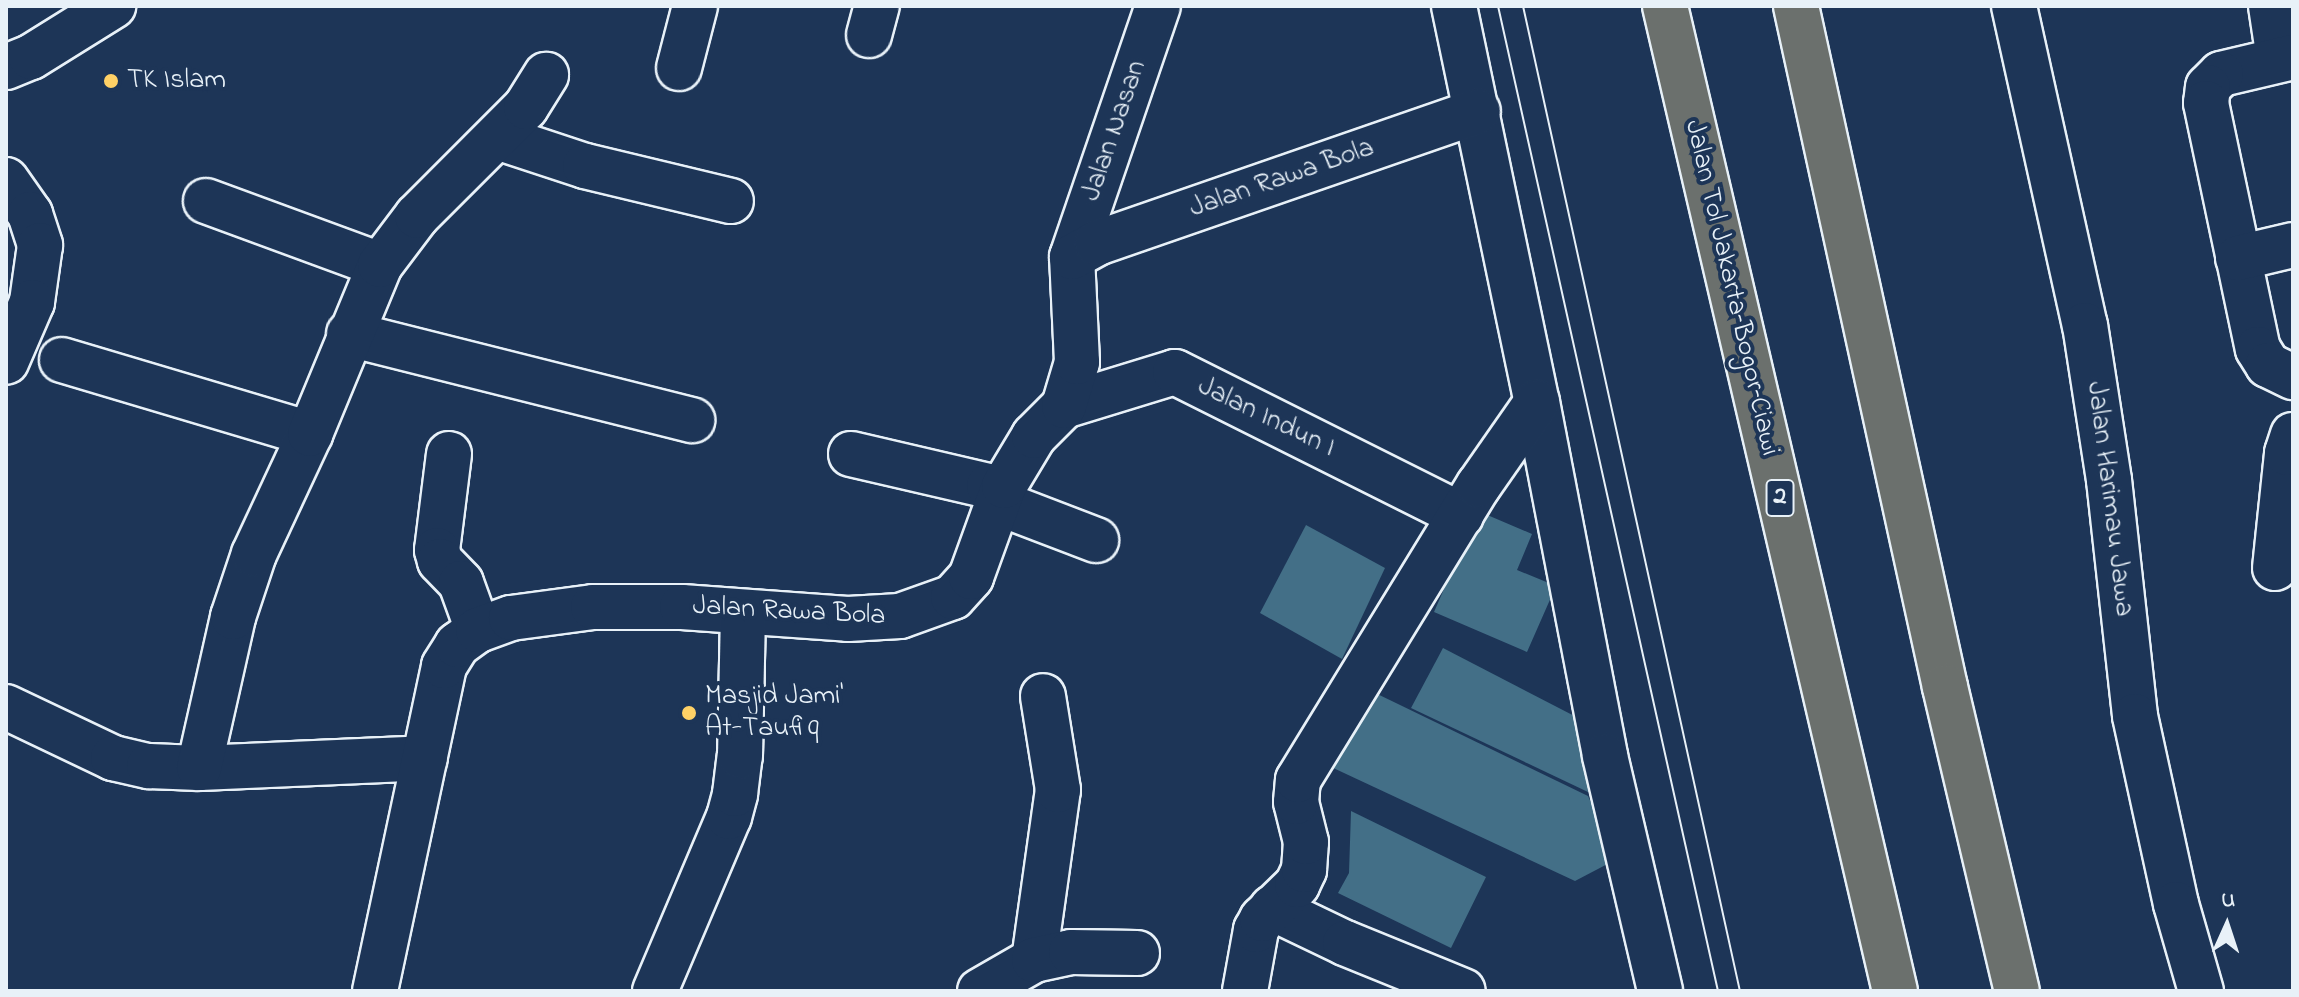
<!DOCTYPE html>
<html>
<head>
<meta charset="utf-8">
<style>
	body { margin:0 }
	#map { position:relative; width:2299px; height:997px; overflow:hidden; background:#1d3557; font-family:"Indie Flower",sans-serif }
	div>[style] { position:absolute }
	.water>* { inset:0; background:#436f87 }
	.roads { filter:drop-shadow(2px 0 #e8f1f8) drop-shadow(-2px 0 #e8f1f8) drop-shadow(0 2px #e8f1f8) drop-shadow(0 -2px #e8f1f8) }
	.minor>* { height:44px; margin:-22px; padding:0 22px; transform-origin:22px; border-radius:22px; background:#1d3557 }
	.highway>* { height:44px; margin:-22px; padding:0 22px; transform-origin:22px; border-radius:22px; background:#6b706d }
	.tram>* { height:2px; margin:-1px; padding:0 1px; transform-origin:1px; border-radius:1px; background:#e8f1f8 }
	.dots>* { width:22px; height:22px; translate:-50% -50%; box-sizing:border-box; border:4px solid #1d3557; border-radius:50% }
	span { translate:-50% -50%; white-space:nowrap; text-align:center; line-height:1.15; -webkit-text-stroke:8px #1d3557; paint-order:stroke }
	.shield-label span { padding:2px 6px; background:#1d3557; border:2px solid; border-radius:6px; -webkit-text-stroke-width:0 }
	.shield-label { font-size:26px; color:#e8f1f8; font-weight:700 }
	.poi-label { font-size:28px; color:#e8f1f8 }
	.left { translate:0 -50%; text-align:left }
	.street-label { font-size:28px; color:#e8f1f8 }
	.frame { position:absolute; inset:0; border:8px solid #e8f1f8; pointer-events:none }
	.north { position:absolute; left:2187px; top:885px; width:80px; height:80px; -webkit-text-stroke:6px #1d3557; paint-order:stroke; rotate:3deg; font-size:22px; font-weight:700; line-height:32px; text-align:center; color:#e8f1f8 }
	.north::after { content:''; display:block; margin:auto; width:28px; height:36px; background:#e8f1f8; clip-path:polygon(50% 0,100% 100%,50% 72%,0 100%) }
</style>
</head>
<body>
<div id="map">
	<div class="water">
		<i style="clip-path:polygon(1478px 511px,1532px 534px,1517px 570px,1556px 586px,1527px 652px,1434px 612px)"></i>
		<i style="clip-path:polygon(1306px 525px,1385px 568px,1342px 659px,1260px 613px)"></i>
		<i style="clip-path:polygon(1443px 648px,1586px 722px,1588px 792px,1411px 708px)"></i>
		<i style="clip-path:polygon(1367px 689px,1588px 796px,1617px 859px,1575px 881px,1329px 766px)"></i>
		<i style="clip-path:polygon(1351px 811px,1486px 877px,1451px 948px,1338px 893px,1349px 873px)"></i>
	</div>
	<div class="roads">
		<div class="minor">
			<i style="left:1454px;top:6px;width:405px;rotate:78.2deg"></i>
			<i style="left:1537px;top:402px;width:360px;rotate:79.1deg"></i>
			<i style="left:1605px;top:756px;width:241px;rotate:76.8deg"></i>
			<i style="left:2014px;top:6px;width:327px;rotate:77.5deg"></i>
			<i style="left:2085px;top:325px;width:157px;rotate:81.2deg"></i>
			<i style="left:2109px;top:480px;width:237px;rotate:83.7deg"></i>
			<i style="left:2135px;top:716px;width:192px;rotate:77.7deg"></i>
			<i style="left:2176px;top:904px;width:91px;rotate:74deg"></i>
			<i style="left:2271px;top:6px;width:54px;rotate:81.4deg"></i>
			<i style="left:869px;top:35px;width:30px;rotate:-75deg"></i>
			<i style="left:2293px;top:57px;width:74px;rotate:166.7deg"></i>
			<i style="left:2221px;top:74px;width:18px;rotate:135deg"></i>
			<i style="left:2208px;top:87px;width:16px;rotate:97deg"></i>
			<i style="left:2206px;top:103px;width:251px;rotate:78.1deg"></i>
			<i style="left:2258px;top:349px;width:19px;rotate:58deg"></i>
			<i style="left:2268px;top:365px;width:28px;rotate:26deg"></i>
			<i style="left:6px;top:67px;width:27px;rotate:-22deg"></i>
			<i style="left:31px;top:57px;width:97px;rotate:-31.9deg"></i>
			<i style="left:679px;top:68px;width:64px;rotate:-75.5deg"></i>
			<i style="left:497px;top:137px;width:93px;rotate:18.2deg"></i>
			<i style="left:585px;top:166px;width:150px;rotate:13.5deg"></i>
			<i style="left:6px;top:180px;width:42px;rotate:54.8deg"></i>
			<i style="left:30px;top:214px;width:33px;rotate:72deg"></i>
			<i style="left:40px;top:245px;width:58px;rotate:98deg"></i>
			<i style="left:32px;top:302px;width:65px;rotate:113.4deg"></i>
			<i style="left:206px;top:201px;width:185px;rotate:20.2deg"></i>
			<i style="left:1072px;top:257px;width:265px;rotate:-71.1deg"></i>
			<i style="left:2238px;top:258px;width:57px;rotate:-13.3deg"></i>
			<i style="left:349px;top:334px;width:354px;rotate:14.1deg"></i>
			<i style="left:62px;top:360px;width:259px;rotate:16.6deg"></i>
			<i style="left:1064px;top:406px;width:116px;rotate:-17deg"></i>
			<i style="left:1175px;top:372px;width:320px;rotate:26.6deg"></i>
			<i style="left:449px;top:454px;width:97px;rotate:97.1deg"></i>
			<i style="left:437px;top:550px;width:11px;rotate:75deg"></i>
			<i style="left:440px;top:561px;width:30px;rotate:46deg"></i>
			<i style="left:461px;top:583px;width:50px;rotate:70.1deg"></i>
			<i style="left:851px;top:454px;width:142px;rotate:13.1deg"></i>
			<i style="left:989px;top:486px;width:15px"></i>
			<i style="left:999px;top:503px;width:104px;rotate:20.9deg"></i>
			<i style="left:2275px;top:568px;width:116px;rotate:-84deg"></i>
			<i style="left:2287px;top:453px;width:19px;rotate:-72deg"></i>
			<i style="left:6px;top:707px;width:119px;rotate:25.5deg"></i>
			<i style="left:113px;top:758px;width:37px;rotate:13deg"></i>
			<i style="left:149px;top:766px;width:50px;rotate:2.3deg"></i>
			<i style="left:199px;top:768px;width:226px;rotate:-2.5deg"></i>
			<i style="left:199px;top:768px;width:155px;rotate:-77.3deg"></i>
			<i style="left:233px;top:617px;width:66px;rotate:-71.6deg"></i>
			<i style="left:254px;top:554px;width:132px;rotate:-65deg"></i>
			<i style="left:310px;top:434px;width:183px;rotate:-67.5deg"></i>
			<i style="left:380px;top:265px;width:61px;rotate:-52.9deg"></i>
			<i style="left:417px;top:216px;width:154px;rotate:-45deg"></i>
			<i style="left:526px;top:107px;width:38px;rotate:-58deg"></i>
			<i style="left:1272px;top:908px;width:81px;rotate:25.6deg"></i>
			<i style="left:1345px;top:943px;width:127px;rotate:22.1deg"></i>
			<i style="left:1034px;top:960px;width:172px;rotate:-82deg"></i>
			<i style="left:1058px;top:790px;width:95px;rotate:-99.1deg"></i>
			<i style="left:375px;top:991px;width:332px;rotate:-78deg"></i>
			<i style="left:444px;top:666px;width:25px;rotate:-58deg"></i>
			<i style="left:457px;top:645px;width:26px;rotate:-36deg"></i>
			<i style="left:478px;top:630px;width:35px;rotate:-20deg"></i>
			<i style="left:511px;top:618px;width:83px;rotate:-7.6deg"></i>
			<i style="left:593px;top:607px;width:89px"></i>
			<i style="left:682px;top:607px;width:166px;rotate:4.1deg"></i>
			<i style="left:848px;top:619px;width:52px;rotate:-3.3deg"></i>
			<i style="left:900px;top:616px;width:56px;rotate:-19.7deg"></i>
			<i style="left:953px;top:597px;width:27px;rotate:-48deg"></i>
			<i style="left:971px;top:577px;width:97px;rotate:-70.1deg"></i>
			<i style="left:1004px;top:486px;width:58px;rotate:-59deg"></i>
			<i style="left:1034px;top:436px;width:42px;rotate:-45deg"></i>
			<i style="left:1064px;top:406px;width:46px;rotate:-73.5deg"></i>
			<i style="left:1077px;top:362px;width:105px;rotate:-92.7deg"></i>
			<i style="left:1072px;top:257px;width:29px;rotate:-29deg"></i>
			<i style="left:1097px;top:243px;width:403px;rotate:-19.1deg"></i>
			<i style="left:655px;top:991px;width:189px;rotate:-67deg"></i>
			<i style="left:729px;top:817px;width:24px;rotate:-75deg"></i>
			<i style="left:735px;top:794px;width:38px;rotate:-83deg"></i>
			<i style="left:740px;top:756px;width:144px;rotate:-88.8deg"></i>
			<i style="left:980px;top:991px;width:62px;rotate:-29.9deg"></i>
			<i style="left:1034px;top:960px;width:38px;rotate:-12deg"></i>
			<i style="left:1071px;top:952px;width:66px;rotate:0.9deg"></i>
			<i style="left:1245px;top:991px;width:62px;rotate:-79.8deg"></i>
			<i style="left:1256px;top:930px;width:13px;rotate:-61deg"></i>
			<i style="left:1262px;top:919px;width:49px;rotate:-44.2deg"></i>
			<i style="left:1297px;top:885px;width:17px;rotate:-65deg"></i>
			<i style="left:1304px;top:870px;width:28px;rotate:-86deg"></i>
			<i style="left:1306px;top:842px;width:41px;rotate:-104deg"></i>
			<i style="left:1296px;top:802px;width:22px;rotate:-85deg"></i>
			<i style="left:1298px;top:780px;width:346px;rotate:-58.5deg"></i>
			<i style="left:1479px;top:485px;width:101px;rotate:-55.1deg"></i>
		</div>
		<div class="highway">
			<i style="left:1665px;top:6px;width:1011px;rotate:76.86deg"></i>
			<i style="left:1796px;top:6px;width:697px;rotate:77.66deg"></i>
			<i style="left:1945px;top:687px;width:312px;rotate:76.7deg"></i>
		</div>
	</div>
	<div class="tram">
		<i style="left:1498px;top:6px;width:1009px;rotate:77.41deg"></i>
		<i style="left:1523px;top:6px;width:1009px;rotate:77.58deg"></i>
	</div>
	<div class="dots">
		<i style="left:111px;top:81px;background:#ffd166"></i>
		<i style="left:689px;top:713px;background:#ffd166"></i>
	</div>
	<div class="shield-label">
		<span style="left:1780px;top:498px">2</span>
	</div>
	<div class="poi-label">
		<span class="left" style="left:127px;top:81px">TK Islam</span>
		<span class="left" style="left:705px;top:713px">Masjid Jami'<br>At-Taufiq</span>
	</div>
	<div class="street-label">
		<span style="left:1115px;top:131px;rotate:-71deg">Jalan Nasan</span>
		<span style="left:1282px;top:179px;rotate:-19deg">Jalan Rawa Bola</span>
		<span style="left:1731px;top:288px;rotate:77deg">Jalan Tol Jakarta–Bogor–Ciawi</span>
		<span style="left:1266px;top:418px;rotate:26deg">Jalan Indun I</span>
		<span style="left:2109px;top:499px;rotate:83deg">Jalan Harimau Jawa</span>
		<span style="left:789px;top:612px;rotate:3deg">Jalan Rawa Bola</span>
	</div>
	<div class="frame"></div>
	<div class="north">U</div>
</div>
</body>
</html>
